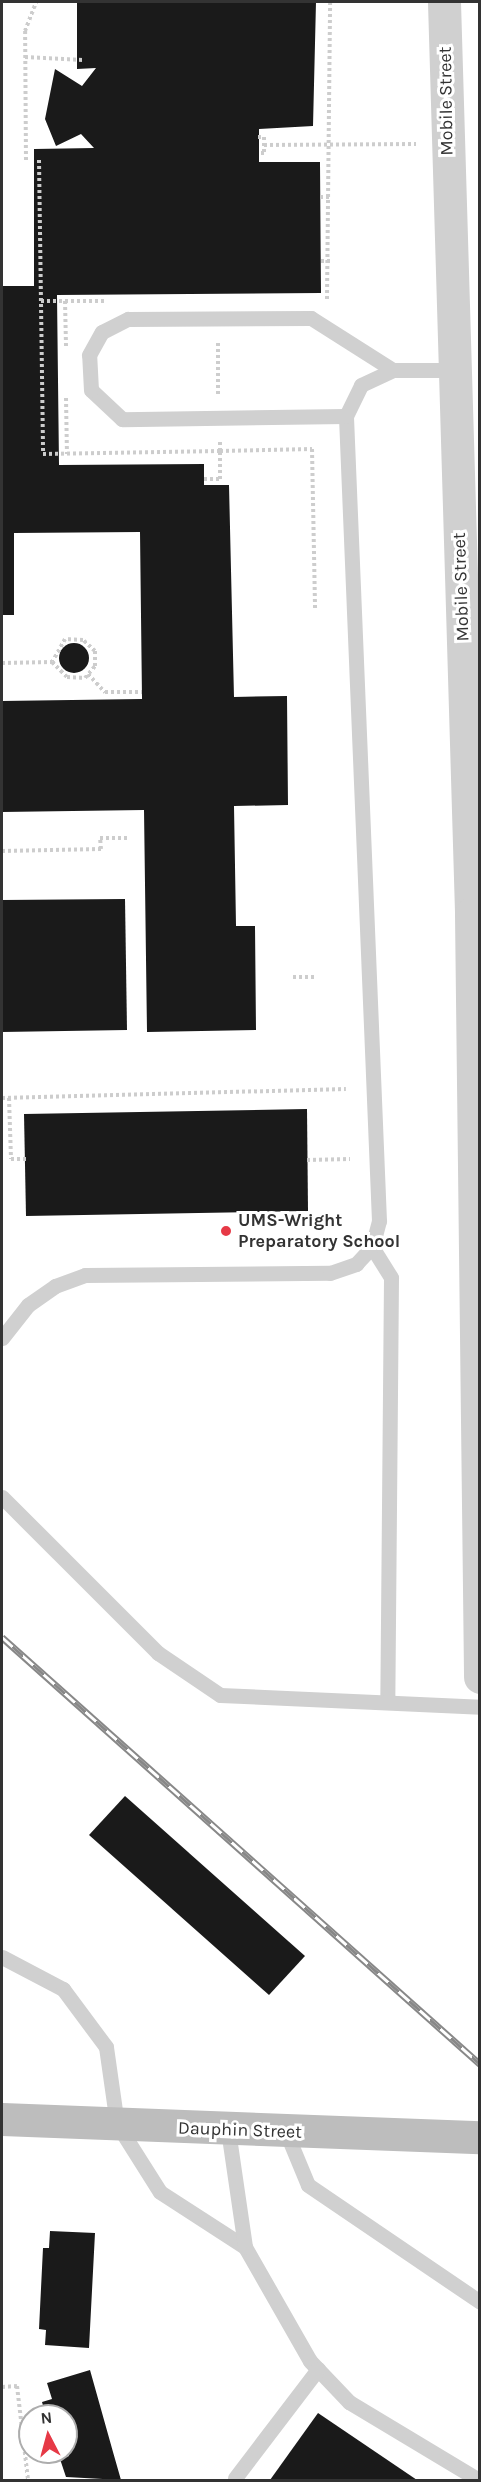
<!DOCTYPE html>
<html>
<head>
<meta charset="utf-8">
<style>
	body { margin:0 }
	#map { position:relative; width:481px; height:2482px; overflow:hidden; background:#fff; font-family:Karla,sans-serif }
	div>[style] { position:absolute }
	.building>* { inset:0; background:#1a1a1a }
	.round { border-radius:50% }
	.path>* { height:4px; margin-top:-2px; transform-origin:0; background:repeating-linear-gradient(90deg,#cdcdcd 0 3px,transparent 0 6px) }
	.service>* { height:15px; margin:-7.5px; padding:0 7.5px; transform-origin:7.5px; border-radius:7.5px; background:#d0d0d0 }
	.tertiary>* { height:33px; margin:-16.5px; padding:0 16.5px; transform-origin:16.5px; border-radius:16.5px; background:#d0d0d0 }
	.secondary>* { height:33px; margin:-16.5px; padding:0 16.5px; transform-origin:16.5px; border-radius:16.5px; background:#bdbdbd }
	.rail>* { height:7px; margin-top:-3.5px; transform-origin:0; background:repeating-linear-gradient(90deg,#fff 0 14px,#888 0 28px); box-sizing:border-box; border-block:2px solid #888 }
	.dots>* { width:16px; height:16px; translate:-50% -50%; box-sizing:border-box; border:3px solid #fff; border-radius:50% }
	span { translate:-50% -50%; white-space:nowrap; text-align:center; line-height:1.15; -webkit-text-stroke:6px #fff; paint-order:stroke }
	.street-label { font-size:18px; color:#333 }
	.poi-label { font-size:18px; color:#333; font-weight:700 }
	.left { translate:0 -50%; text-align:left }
	.frame { position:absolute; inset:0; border:3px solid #333; pointer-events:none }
	.north { position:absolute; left:18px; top:2404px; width:60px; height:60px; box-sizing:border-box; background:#fff; border:2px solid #adadad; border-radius:50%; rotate:354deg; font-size:16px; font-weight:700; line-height:24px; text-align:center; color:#333 }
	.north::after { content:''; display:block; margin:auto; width:21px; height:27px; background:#e63946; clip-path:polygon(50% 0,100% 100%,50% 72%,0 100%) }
</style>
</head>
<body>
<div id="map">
	<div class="building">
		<i style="clip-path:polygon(77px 2px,316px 2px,313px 126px,259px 129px,259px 162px,320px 162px,321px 293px,57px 295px,59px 465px,204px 464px,204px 485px,229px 485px,234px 697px,287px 696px,288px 805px,234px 806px,236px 926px,255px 926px,256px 1030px,147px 1032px,144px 810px,2px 812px,2px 701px,142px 699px,140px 532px,14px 533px,14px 615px,2px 615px,2px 286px,34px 286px,34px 149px,94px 148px,81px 134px,56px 146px,45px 119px,55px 69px,82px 86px,96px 68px,77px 69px)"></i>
		<i class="round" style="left:59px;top:643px;width:30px;height:30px"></i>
		<i style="clip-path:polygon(125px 899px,127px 1030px,2px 1032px,2px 900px)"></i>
		<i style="clip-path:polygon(307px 1109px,308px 1211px,26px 1216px,24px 1114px)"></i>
		<i style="clip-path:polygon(125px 1796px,305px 1956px,269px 1995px,89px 1835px)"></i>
		<i style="clip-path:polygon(50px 2231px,95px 2233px,89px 2348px,45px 2345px,46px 2330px,39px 2329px,43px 2248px,49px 2248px)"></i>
		<i style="clip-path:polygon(90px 2370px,113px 2452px,121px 2480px,66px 2477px,60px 2459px,69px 2456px,66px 2416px,46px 2416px,42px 2402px,52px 2399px,47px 2383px)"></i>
		<i style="clip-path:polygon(318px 2413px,417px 2480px,270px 2480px)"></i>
	</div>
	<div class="path">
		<i style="left:25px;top:57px;width:58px;rotate:3deg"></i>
		<i style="left:258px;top:137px;width:6px"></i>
		<i style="left:264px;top:137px;width:16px;rotate:90deg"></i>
		<i style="left:264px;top:153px;width:5px;rotate:180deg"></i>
		<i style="left:264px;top:145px;width:152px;rotate:-0.4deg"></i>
		<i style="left:26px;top:160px;width:129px;rotate:-90.4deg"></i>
		<i style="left:25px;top:31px;width:31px;rotate:-69deg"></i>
		<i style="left:39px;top:160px;width:294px;rotate:89.2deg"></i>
		<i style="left:43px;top:454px;width:177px;rotate:-1deg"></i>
		<i style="left:220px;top:451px;width:9px;rotate:-90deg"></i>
		<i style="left:320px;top:197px;width:9px"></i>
		<i style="left:321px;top:261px;width:9px"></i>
		<i style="left:327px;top:299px;width:297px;rotate:-89.4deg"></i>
		<i style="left:41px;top:301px;width:66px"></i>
		<i style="left:65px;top:301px;width:45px;rotate:88.7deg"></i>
		<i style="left:218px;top:343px;width:52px;rotate:90deg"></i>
		<i style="left:66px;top:398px;width:56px;rotate:89deg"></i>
		<i style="left:204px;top:479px;width:16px"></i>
		<i style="left:220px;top:479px;width:28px;rotate:-90deg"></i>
		<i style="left:220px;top:451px;width:92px;rotate:-1.2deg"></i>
		<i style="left:312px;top:449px;width:161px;rotate:88.9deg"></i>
		<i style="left:2px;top:663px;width:50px;rotate:-1.1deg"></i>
		<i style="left:52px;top:662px;width:21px;rotate:45deg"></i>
		<i style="left:67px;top:677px;width:18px;rotate:3deg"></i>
		<i style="left:85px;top:678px;width:16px;rotate:-50deg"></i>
		<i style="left:95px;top:666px;width:15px;rotate:-90deg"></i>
		<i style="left:95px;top:651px;width:16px;rotate:-137deg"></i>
		<i style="left:83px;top:640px;width:18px;rotate:-177deg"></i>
		<i style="left:65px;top:639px;width:26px;rotate:119deg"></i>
		<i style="left:88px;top:674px;width:25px;rotate:47deg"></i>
		<i style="left:105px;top:692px;width:37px"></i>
		<i style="left:2px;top:851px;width:99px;rotate:-1.2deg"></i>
		<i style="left:101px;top:849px;width:11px;rotate:-95deg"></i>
		<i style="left:100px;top:838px;width:27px"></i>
		<i style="left:293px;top:977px;width:23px"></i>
		<i style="left:2px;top:1098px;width:344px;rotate:-1.5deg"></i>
		<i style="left:9px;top:1098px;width:61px;rotate:88.1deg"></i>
		<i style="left:11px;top:1159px;width:15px"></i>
		<i style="left:307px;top:1160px;width:43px;rotate:-1.3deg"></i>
		<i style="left:2px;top:2387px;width:15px;rotate:-4deg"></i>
		<i style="left:17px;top:2386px;width:95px;rotate:83.3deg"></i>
	</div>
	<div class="service">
		<i style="left:346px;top:416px;width:224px;rotate:179.2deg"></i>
		<i style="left:122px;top:419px;width:42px;rotate:-136.9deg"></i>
		<i style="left:91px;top:390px;width:35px;rotate:-93deg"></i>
		<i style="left:89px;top:355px;width:26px;rotate:-61deg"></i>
		<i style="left:102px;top:332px;width:29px;rotate:-27deg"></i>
		<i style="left:128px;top:319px;width:183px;rotate:-0.3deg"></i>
		<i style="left:311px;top:318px;width:97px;rotate:32.4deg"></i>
		<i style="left:372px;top:1247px;width:36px;rotate:58deg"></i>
		<i style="left:391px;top:1278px;width:422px;rotate:90.5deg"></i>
		<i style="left:2px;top:1338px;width:42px;rotate:-51.8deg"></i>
		<i style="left:28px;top:1305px;width:33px;rotate:-35deg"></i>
		<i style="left:55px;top:1286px;width:32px;rotate:-20deg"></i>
		<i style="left:85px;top:1275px;width:245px;rotate:-0.5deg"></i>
		<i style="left:330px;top:1273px;width:28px;rotate:-19deg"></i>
		<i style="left:356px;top:1264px;width:23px;rotate:-47deg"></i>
		<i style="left:372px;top:1247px;width:27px;rotate:-75deg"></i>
		<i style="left:379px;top:1221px;width:806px;rotate:-92.35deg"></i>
		<i style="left:346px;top:416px;width:34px;rotate:-64deg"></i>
		<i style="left:361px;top:385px;width:35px;rotate:-25deg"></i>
		<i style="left:393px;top:370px;width:58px"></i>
		<i style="left:2px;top:1497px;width:221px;rotate:45deg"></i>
		<i style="left:158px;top:1653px;width:75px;rotate:34.1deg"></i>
		<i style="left:220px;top:1695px;width:260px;rotate:2.6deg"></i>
		<i style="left:2px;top:1957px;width:69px;rotate:27.7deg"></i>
		<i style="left:63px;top:1989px;width:72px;rotate:53.4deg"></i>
		<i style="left:106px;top:2047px;width:78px;rotate:81.9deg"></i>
		<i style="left:117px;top:2124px;width:80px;rotate:57.7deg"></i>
		<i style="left:160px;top:2192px;width:101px;rotate:32.9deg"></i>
		<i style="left:245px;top:2247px;width:131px;rotate:60.3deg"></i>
		<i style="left:310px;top:2361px;width:57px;rotate:46.4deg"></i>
		<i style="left:349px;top:2402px;width:152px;rotate:31deg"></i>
		<i style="left:228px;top:2130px;width:118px;rotate:81.7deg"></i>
		<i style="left:286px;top:2132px;width:57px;rotate:67.5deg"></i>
		<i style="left:308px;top:2185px;width:208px;rotate:34.2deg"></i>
		<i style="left:235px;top:2478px;width:137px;rotate:-52.7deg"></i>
	</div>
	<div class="tertiary">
		<i style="left:444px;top:2px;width:912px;rotate:88.3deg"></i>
		<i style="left:471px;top:914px;width:763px;rotate:89.32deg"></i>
	</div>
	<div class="secondary">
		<i style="left:2px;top:2119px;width:478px;rotate:2.2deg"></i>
	</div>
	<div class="rail">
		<i style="left:2px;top:1637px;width:641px;rotate:41.77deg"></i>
	</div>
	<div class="dots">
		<i style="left:226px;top:1231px;background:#e63946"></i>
	</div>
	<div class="street-label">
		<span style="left:446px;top:101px;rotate:-91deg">Mobile Street</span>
		<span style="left:461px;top:587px;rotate:-92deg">Mobile Street</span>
		<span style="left:240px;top:2130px;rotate:2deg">Dauphin Street</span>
	</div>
	<div class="poi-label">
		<span class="left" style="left:238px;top:1231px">UMS-Wright<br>Preparatory School</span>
	</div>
	<div class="frame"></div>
	<div class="north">N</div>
</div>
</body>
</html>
